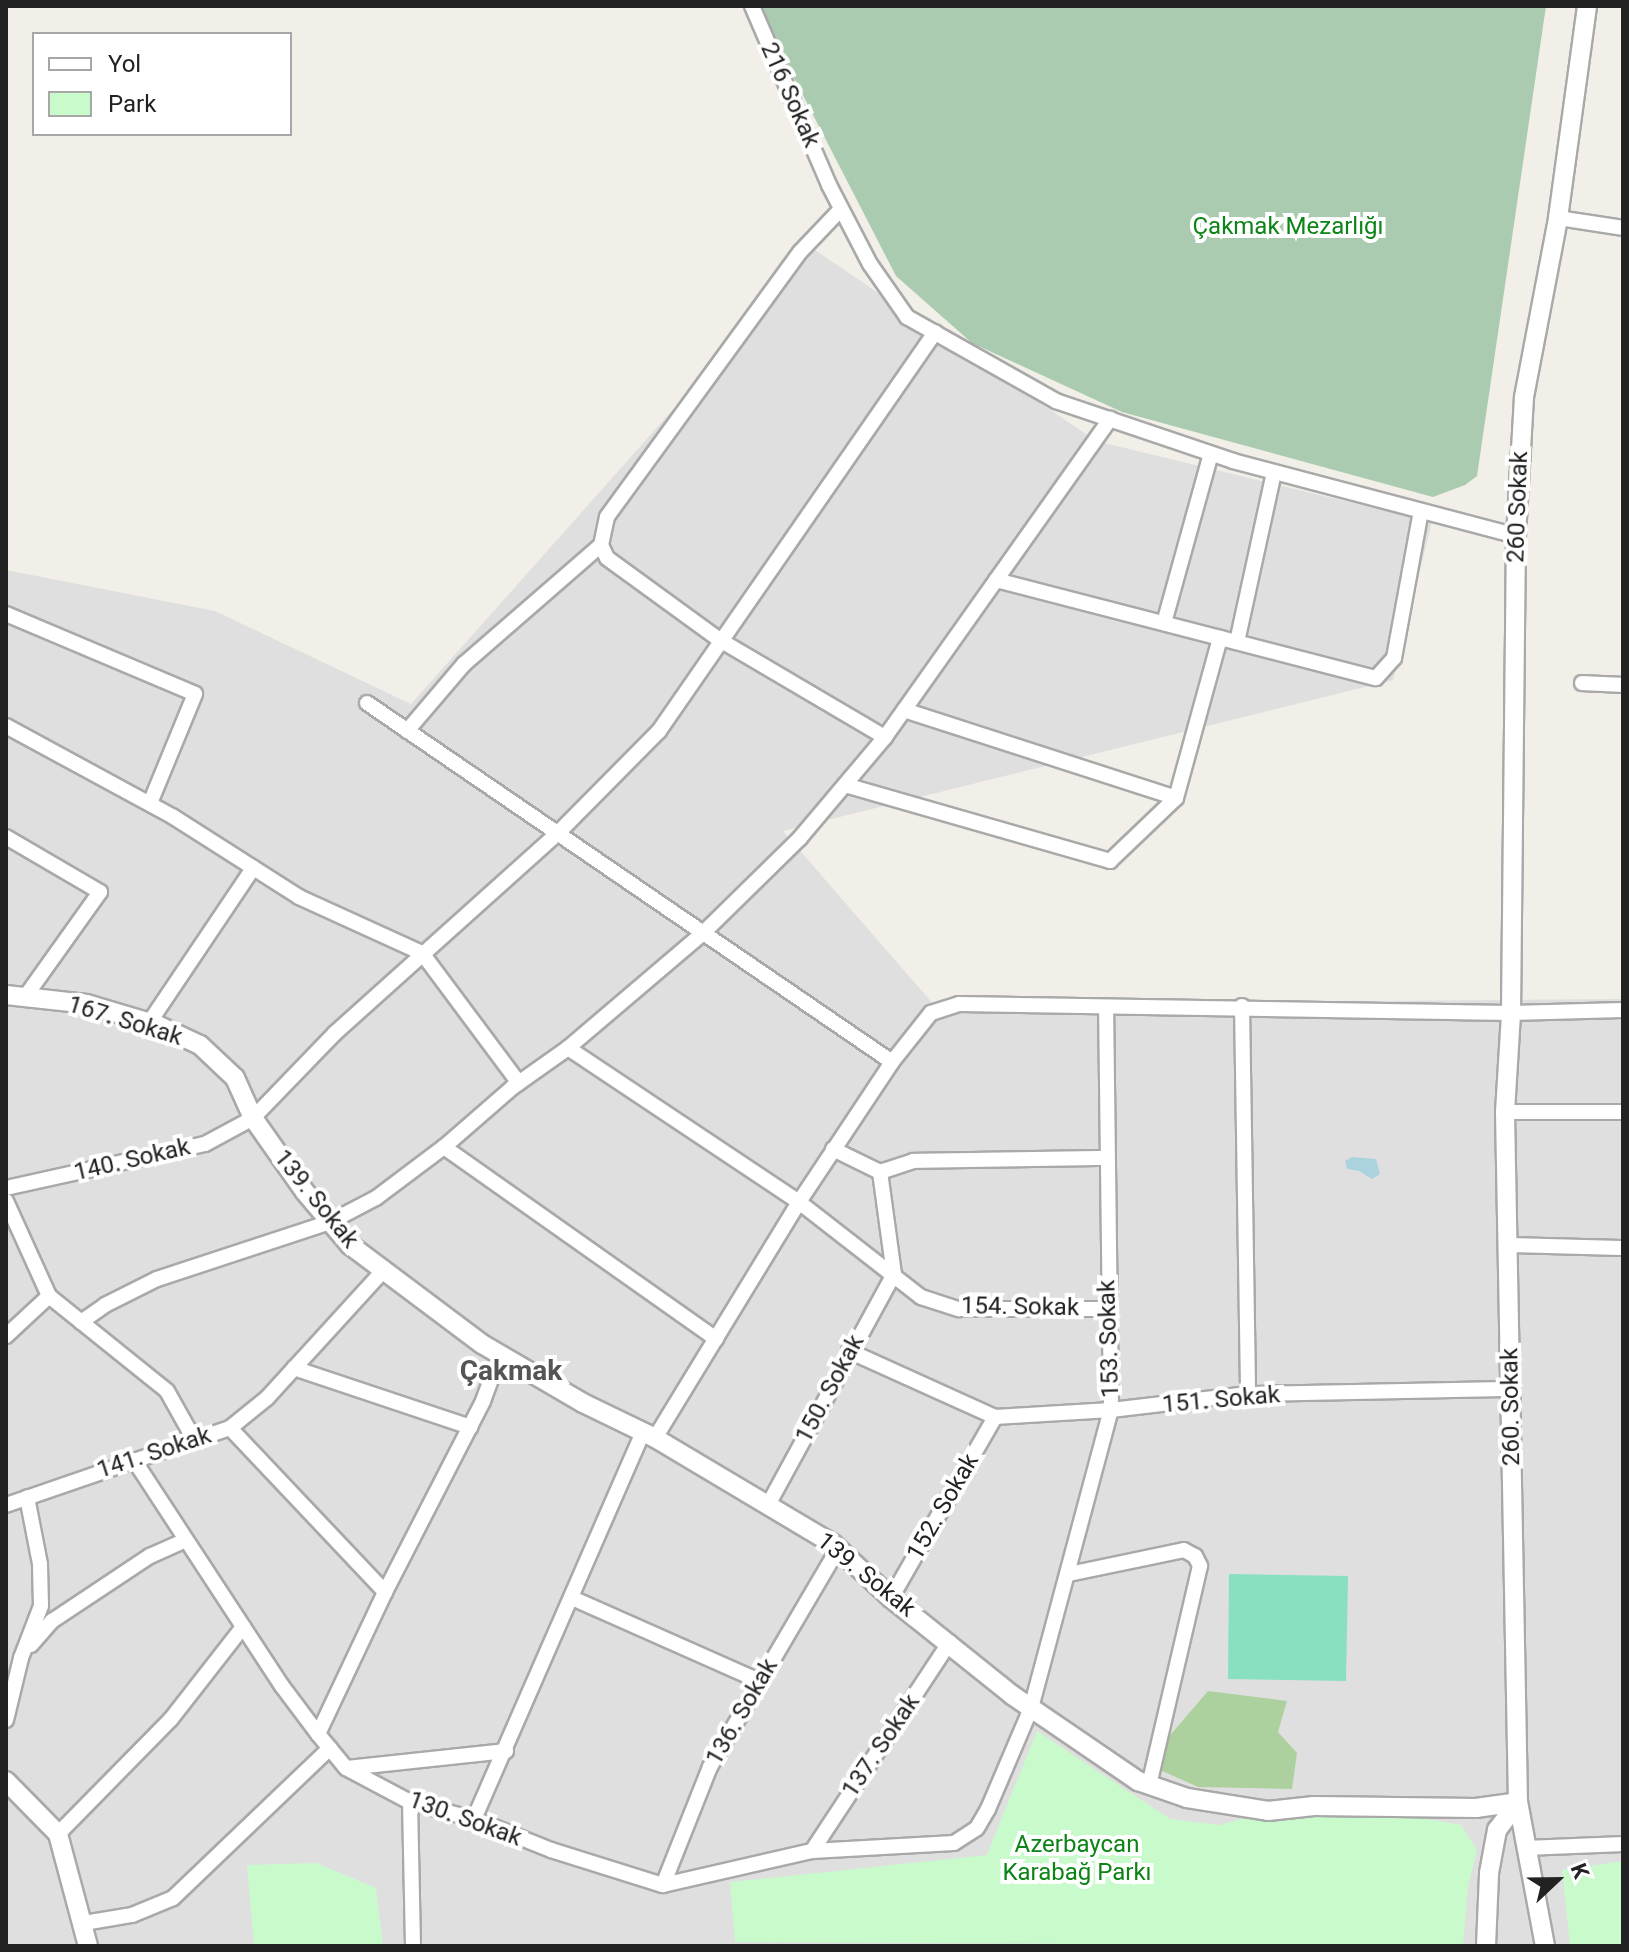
<!DOCTYPE html>
<html>
<head>
<meta charset="utf-8">
<style>
	body { margin:0 }
	#map { position:relative; width:1629px; height:1952px; overflow:hidden; background:#f2efe9; font-family:Roboto,sans-serif }
	div>[style] { position:absolute }
	.residential>* { inset:0; background:#e0dfdf }
	.forest>* { inset:0; background:#add19e }
	.cemetery>* { inset:0; background:#aacbaf }
	.park>* { inset:0; background:#c8facc }
	.pitch>* { inset:0; background:#88e0be }
	.water>* { inset:0; background:#aad3df }
	.roads { filter:drop-shadow(2px 0 #a9a9a9) drop-shadow(-2px 0 #a9a9a9) drop-shadow(0 2px #a9a9a9) drop-shadow(0 -2px #a9a9a9) }
	.minor>* { height:14px; margin:-7px; padding:0 7px; transform-origin:7px; border-radius:7px; background:#fff }
	.tertiary>* { height:18px; margin:-9px; padding:0 9px; transform-origin:9px; border-radius:9px; background:#fff }
	span { translate:-50% -50%; white-space:nowrap; text-align:center; line-height:1.15; -webkit-text-stroke:8px #fff; paint-order:stroke }
	.street-label { font-size:24px; color:#222 }
	.park-label { font-size:24px; color:#0c8416 }
	.quarter-label { font-size:28px; color:#555; font-weight:700 }
	.frame { position:absolute; inset:0; border:8px solid #222; pointer-events:none }
	.legend { position:absolute; left:32px; top:32px; width:260px; height:104px; box-sizing:border-box; background:#fff; border:2px solid #a7a7a7; margin:0; padding:10px 14px; list-style:none; font-size:24px; color:#222 }
	.legend li { display:flex; align-items:center; gap:16px; height:40px }
	.legend b { width:40px; border:2px solid #a7a7a7 }
	.north { position:absolute; left:1517px; top:1840px; width:80px; height:80px; -webkit-text-stroke:6px #fff; paint-order:stroke; rotate:68deg; font-size:22px; font-weight:700; line-height:32px; text-align:center; color:#222 }
	.north::after { content:''; display:block; margin:auto; width:28px; height:36px; background:#222; clip-path:polygon(50% 0,100% 100%,50% 72%,0 100%) }
</style>
</head>
<body>
<div id="map">
	<div class="residential">
		<i style="clip-path:polygon(815px 250px,1096px 441px,1432px 522px,1393px 680px,783px 831px,934px 1005px,1623px 999px,1623px 1946px,6px 1946px,6px 570px,215px 611px,411px 704px)"></i>
	</div>
	<div class="forest">
		<i style="clip-path:polygon(1208px 1691px,1287px 1701px,1278px 1732px,1297px 1753px,1292px 1789px,1198px 1787px,1158px 1769px,1166px 1740px)"></i>
	</div>
	<div class="cemetery">
		<i style="clip-path:polygon(757px 6px,1546px 6px,1477px 476px,1465px 485px,1433px 497px,1122px 412px,972px 343px,896px 276px)"></i>
	</div>
	<div class="park">
		<i style="clip-path:polygon(1037px 1731px,1170px 1819px,1220px 1825px,1268px 1811px,1415px 1817px,1461px 1825px,1477px 1850px,1468px 1887px,1463px 1946px,735px 1942px,730px 1882px,987px 1855px)"></i>
		<i style="clip-path:polygon(1623px 1861px,1623px 1946px,1570px 1945px,1562px 1870px)"></i>
		<i style="clip-path:polygon(316px 1863px,376px 1888px,383px 1946px,254px 1946px,247px 1865px)"></i>
	</div>
	<div class="pitch">
		<i style="clip-path:polygon(1229px 1574px,1348px 1576px,1346px 1681px,1228px 1679px)"></i>
	</div>
	<div class="water">
		<i style="clip-path:polygon(1352px 1157px,1376px 1159px,1380px 1174px,1372px 1179px,1359px 1171px,1347px 1169px,1345px 1161px)"></i>
	</div>
	<div class="roads">
		<div class="minor">
			<i style="left:752px;top:6px;width:195px;rotate:66.7deg"></i>
			<i style="left:829px;top:185px;width:89px;rotate:62.6deg"></i>
			<i style="left:870px;top:264px;width:65px;rotate:55.1deg"></i>
			<i style="left:907px;top:317px;width:171px;rotate:29.4deg"></i>
			<i style="left:1056px;top:401px;width:187px;rotate:18.7deg"></i>
			<i style="left:1233px;top:461px;width:293px;rotate:14.8deg"></i>
			<i style="left:841px;top:209px;width:59px;rotate:133.6deg"></i>
			<i style="left:800px;top:252px;width:328px;rotate:126.1deg"></i>
			<i style="left:607px;top:517px;width:29px;rotate:102deg"></i>
			<i style="left:601px;top:545px;width:14px;rotate:65deg"></i>
			<i style="left:607px;top:558px;width:140px;rotate:36deg"></i>
			<i style="left:720px;top:640px;width:191px;rotate:30.5deg"></i>
			<i style="left:1558px;top:218px;width:66px;rotate:8.7deg"></i>
			<i style="left:996px;top:580px;width:392px;rotate:14.5deg"></i>
			<i style="left:1376px;top:678px;width:27px;rotate:-48deg"></i>
			<i style="left:1394px;top:658px;width:149px;rotate:-79.6deg"></i>
			<i style="left:6px;top:614px;width:205px;rotate:22.9deg"></i>
			<i style="left:195px;top:694px;width:118px;rotate:112.4deg"></i>
			<i style="left:1164px;top:623px;width:175px;rotate:-74.5deg"></i>
			<i style="left:1237px;top:642px;width:174px;rotate:-77.7deg"></i>
			<i style="left:1582px;top:683px;width:41px;rotate:2.8deg"></i>
			<i style="left:367px;top:703px;width:636px;rotate:34.36deg"></i>
			<i style="left:904px;top:710px;width:286px;rotate:17.9deg"></i>
			<i style="left:6px;top:726px;width:189px;rotate:28.5deg"></i>
			<i style="left:172px;top:816px;width:151px;rotate:32.5deg"></i>
			<i style="left:299px;top:897px;width:135px;rotate:24.5deg"></i>
			<i style="left:422px;top:953px;width:162px;rotate:53.3deg"></i>
			<i style="left:407px;top:731px;width:88px;rotate:-49.6deg"></i>
			<i style="left:464px;top:664px;width:181px;rotate:-41deg"></i>
			<i style="left:845px;top:785px;width:276px;rotate:16deg"></i>
			<i style="left:1110px;top:861px;width:91px;rotate:-43.7deg"></i>
			<i style="left:1176px;top:798px;width:166px;rotate:-74.6deg"></i>
			<i style="left:6px;top:837px;width:109px;rotate:30.3deg"></i>
			<i style="left:100px;top:892px;width:129px;rotate:125.5deg"></i>
			<i style="left:1242px;top:1006px;width:388px;rotate:89.1deg"></i>
			<i style="left:149px;top:1023px;width:187px;rotate:-56.1deg"></i>
			<i style="left:568px;top:1048px;width:278px;rotate:33.7deg"></i>
			<i style="left:799px;top:1202px;width:155px;rotate:37.9deg"></i>
			<i style="left:921px;top:1297px;width:40px;rotate:18deg"></i>
			<i style="left:959px;top:1309px;width:148px"></i>
			<i style="left:1505px;top:1112px;width:118px"></i>
			<i style="left:444px;top:1147px;width:333px;rotate:35.2deg"></i>
			<i style="left:833px;top:1149px;width:52px;rotate:26.1deg"></i>
			<i style="left:880px;top:1172px;width:35px;rotate:-18deg"></i>
			<i style="left:913px;top:1161px;width:194px;rotate:-0.9deg"></i>
			<i style="left:880px;top:1172px;width:103px;rotate:82.2deg"></i>
			<i style="left:6px;top:1188px;width:204px;rotate:-12.5deg"></i>
			<i style="left:205px;top:1144px;width:55px;rotate:-28.4deg"></i>
			<i style="left:253px;top:1118px;width:118px;rotate:-46deg"></i>
			<i style="left:335px;top:1033px;width:297px;rotate:-41.9deg"></i>
			<i style="left:556px;top:835px;width:146px;rotate:-45.3deg"></i>
			<i style="left:659px;top:731px;width:485px;rotate:-55.3deg"></i>
			<i style="left:6px;top:1201px;width:104px;rotate:65.6deg"></i>
			<i style="left:49px;top:1296px;width:151px;rotate:38.8deg"></i>
			<i style="left:167px;top:1391px;width:57px;rotate:60.8deg"></i>
			<i style="left:1508px;top:1245px;width:115px;rotate:1.5deg"></i>
			<i style="left:81px;top:1322px;width:29px;rotate:-35deg"></i>
			<i style="left:105px;top:1305px;width:58px;rotate:-26.6deg"></i>
			<i style="left:157px;top:1279px;width:182px;rotate:-18.2deg"></i>
			<i style="left:330px;top:1222px;width:52px;rotate:-27.6deg"></i>
			<i style="left:376px;top:1198px;width:85px;rotate:-36.9deg"></i>
			<i style="left:444px;top:1147px;width:91px;rotate:-41deg"></i>
			<i style="left:513px;top:1087px;width:67px;rotate:-35.3deg"></i>
			<i style="left:568px;top:1048px;width:176px;rotate:-40.4deg"></i>
			<i style="left:702px;top:934px;width:137px;rotate:-44.4deg"></i>
			<i style="left:800px;top:838px;width:132px;rotate:-49.9deg"></i>
			<i style="left:885px;top:737px;width:390px;rotate:-54.7deg"></i>
			<i style="left:6px;top:1336px;width:59px;rotate:-42.9deg"></i>
			<i style="left:849px;top:1351px;width:160px;rotate:24.3deg"></i>
			<i style="left:995px;top:1417px;width:116px;rotate:-3.5deg"></i>
			<i style="left:1111px;top:1410px;width:138px;rotate:-6.7deg"></i>
			<i style="left:1248px;top:1394px;width:262px;rotate:-1.1deg"></i>
			<i style="left:294px;top:1368px;width:186px;rotate:18.5deg"></i>
			<i style="left:230px;top:1428px;width:226px;rotate:46.6deg"></i>
			<i style="left:655px;top:1438px;width:276px;rotate:-58.6deg"></i>
			<i style="left:799px;top:1202px;width:168px;rotate:-56.4deg"></i>
			<i style="left:892px;top:1062px;width:63px;rotate:-51.5deg"></i>
			<i style="left:931px;top:1013px;width:29px;rotate:-18deg"></i>
			<i style="left:959px;top:1004px;width:552px;rotate:0.93deg"></i>
			<i style="left:1511px;top:1013px;width:112px;rotate:-1.5deg"></i>
			<i style="left:134px;top:1460px;width:270px;rotate:56.8deg"></i>
			<i style="left:282px;top:1686px;width:60px;rotate:53.1deg"></i>
			<i style="left:318px;top:1734px;width:44px;rotate:50.5deg"></i>
			<i style="left:346px;top:1768px;width:72px;rotate:28deg"></i>
			<i style="left:410px;top:1802px;width:66px;rotate:14.9deg"></i>
			<i style="left:474px;top:1819px;width:83px;rotate:21.9deg"></i>
			<i style="left:551px;top:1850px;width:117px;rotate:17.4deg"></i>
			<i style="left:663px;top:1885px;width:153px;rotate:-12.9deg"></i>
			<i style="left:812px;top:1851px;width:142px;rotate:-3.2deg"></i>
			<i style="left:954px;top:1843px;width:27px;rotate:-33deg"></i>
			<i style="left:977px;top:1828px;width:22px;rotate:-60deg"></i>
			<i style="left:988px;top:1809px;width:110px;rotate:-66.9deg"></i>
			<i style="left:1031px;top:1708px;width:309px;rotate:-75deg"></i>
			<i style="left:1111px;top:1410px;width:403px;rotate:-90.7deg"></i>
			<i style="left:6px;top:1505px;width:237px;rotate:-19deg"></i>
			<i style="left:230px;top:1428px;width:48px;rotate:-39deg"></i>
			<i style="left:267px;top:1398px;width:173px;rotate:-47.6deg"></i>
			<i style="left:768px;top:1505px;width:263px;rotate:-61.4deg"></i>
			<i style="left:1069px;top:1574px;width:117px;rotate:-11.8deg"></i>
			<i style="left:1184px;top:1550px;width:13px;rotate:29deg"></i>
			<i style="left:1195px;top:1556px;width:11px;rotate:63deg"></i>
			<i style="left:1200px;top:1566px;width:225px;rotate:103.1deg"></i>
			<i style="left:572px;top:1598px;width:205px;rotate:23.9deg"></i>
			<i style="left:891px;top:1598px;width:209px;rotate:-60.1deg"></i>
			<i style="left:31px;top:1645px;width:32px;rotate:-49deg"></i>
			<i style="left:52px;top:1621px;width:118px;rotate:-33.6deg"></i>
			<i style="left:150px;top:1556px;width:39px;rotate:-24deg"></i>
			<i style="left:6px;top:1720px;width:64px;rotate:-76.4deg"></i>
			<i style="left:21px;top:1658px;width:56px;rotate:-69deg"></i>
			<i style="left:41px;top:1606px;width:42px;rotate:-91.4deg"></i>
			<i style="left:40px;top:1564px;width:68px;rotate:-101deg"></i>
			<i style="left:318px;top:1734px;width:157px;rotate:-64.7deg"></i>
			<i style="left:385px;top:1592px;width:215px;rotate:-62.8deg"></i>
			<i style="left:483px;top:1401px;width:49px;rotate:-69.7deg"></i>
			<i style="left:347px;top:1768px;width:160px;rotate:-6.1deg"></i>
			<i style="left:410px;top:1802px;width:144px;rotate:88.8deg"></i>
			<i style="left:474px;top:1819px;width:422px;rotate:-66.4deg"></i>
			<i style="left:58px;top:1834px;width:161px;rotate:-45.5deg"></i>
			<i style="left:171px;top:1719px;width:117px;rotate:-52deg"></i>
			<i style="left:1526px;top:1848px;width:97px;rotate:-2.4deg"></i>
			<i style="left:812px;top:1851px;width:250px;rotate:-56.6deg"></i>
			<i style="left:663px;top:1885px;width:127px;rotate:-68.3deg"></i>
			<i style="left:710px;top:1767px;width:253px;rotate:-59.6deg"></i>
			<i style="left:84px;top:1923px;width:49px;rotate:-9.5deg"></i>
			<i style="left:132px;top:1915px;width:44px;rotate:-22.5deg"></i>
			<i style="left:173px;top:1898px;width:217px;rotate:-43.7deg"></i>
		</div>
		<div class="tertiary">
			<i style="left:6px;top:995px;width:81px;rotate:6.3deg"></i>
			<i style="left:87px;top:1004px;width:73px;rotate:16.7deg"></i>
			<i style="left:157px;top:1025px;width:47px;rotate:24.9deg"></i>
			<i style="left:200px;top:1045px;width:48px;rotate:43.3deg"></i>
			<i style="left:235px;top:1078px;width:44px;rotate:65.8deg"></i>
			<i style="left:253px;top:1118px;width:90px;rotate:54.9deg"></i>
			<i style="left:305px;top:1192px;width:70px;rotate:49.7deg"></i>
			<i style="left:350px;top:1245px;width:165px;rotate:36.9deg"></i>
			<i style="left:482px;top:1344px;width:117px;rotate:30.3deg"></i>
			<i style="left:583px;top:1403px;width:80px;rotate:25.9deg"></i>
			<i style="left:655px;top:1438px;width:207px;rotate:30.8deg"></i>
			<i style="left:833px;top:1544px;width:79px;rotate:43deg"></i>
			<i style="left:891px;top:1598px;width:155px;rotate:38.7deg"></i>
			<i style="left:1012px;top:1695px;width:153px;rotate:34.3deg"></i>
			<i style="left:1138px;top:1781px;width:52px;rotate:19.1deg"></i>
			<i style="left:1187px;top:1798px;width:82px;rotate:9.1deg"></i>
			<i style="left:1268px;top:1811px;width:46px;rotate:-6.2deg"></i>
			<i style="left:1314px;top:1806px;width:162px;rotate:0.7deg"></i>
			<i style="left:1476px;top:1808px;width:42px;rotate:-8.1deg"></i>
			<i style="left:6px;top:1781px;width:74px;rotate:45.5deg"></i>
			<i style="left:58px;top:1834px;width:116px;rotate:75deg"></i>
			<i style="left:1486px;top:1946px;width:73px;rotate:-87.6deg"></i>
			<i style="left:1489px;top:1873px;width:44px;rotate:-79.5deg"></i>
			<i style="left:1497px;top:1830px;width:35px;rotate:-53deg"></i>
			<i style="left:1545px;top:1946px;width:147px;rotate:-100.6deg"></i>
			<i style="left:1518px;top:1802px;width:690px;rotate:-91.08deg"></i>
			<i style="left:1505px;top:1112px;width:99px;rotate:-86.5deg"></i>
			<i style="left:1511px;top:1013px;width:477px;rotate:-89.4deg"></i>
			<i style="left:1516px;top:536px;width:139px;rotate:-86.7deg"></i>
			<i style="left:1524px;top:397px;width:182px;rotate:-79.2deg"></i>
			<i style="left:1558px;top:218px;width:214px;rotate:-82.2deg"></i>
		</div>
	</div>
	<div class="street-label">
		<span style="left:790px;top:95px;rotate:66deg">216 Sokak</span>
		<span style="left:1518px;top:507px;rotate:-88deg">260 Sokak</span>
		<span style="left:125px;top:1021px;rotate:17deg">167. Sokak</span>
		<span style="left:132px;top:1160px;rotate:-13deg">140. Sokak</span>
		<span style="left:316px;top:1199px;rotate:51deg">139. Sokak</span>
		<span style="left:1020px;top:1307px;rotate:1deg">154. Sokak</span>
		<span style="left:1109px;top:1339px;rotate:-92deg">153. Sokak</span>
		<span style="left:830px;top:1389px;rotate:-62deg">150. Sokak</span>
		<span style="left:1221px;top:1400px;rotate:-5deg">151. Sokak</span>
		<span style="left:1511px;top:1407px;rotate:-91deg">260. Sokak</span>
		<span style="left:154px;top:1453px;rotate:-18deg">141. Sokak</span>
		<span style="left:943px;top:1507px;rotate:-60deg">152. Sokak</span>
		<span style="left:866px;top:1575px;rotate:39deg">139. Sokak</span>
		<span style="left:742px;top:1712px;rotate:-60deg">136. Sokak</span>
		<span style="left:881px;top:1746px;rotate:-56deg">137. Sokak</span>
		<span style="left:465px;top:1819px;rotate:20deg">130. Sokak</span>
	</div>
	<div class="park-label">
		<span style="left:1288px;top:227px">Çakmak Mezarlığı</span>
		<span style="left:1077px;top:1859px">Azerbaycan<br>Karabağ Parkı</span>
	</div>
	<div class="quarter-label">
		<span style="left:511px;top:1371px">Çakmak</span>
	</div>
	<div class="frame"></div>
	<ul class="legend">
	<li><b style="height:10px;background:#fff"></b>Yol</li>
	<li><b style="height:22px;background:#c8facc"></b>Park</li>
	</ul>
	<div class="north">K</div>
</div>
</body>
</html>
